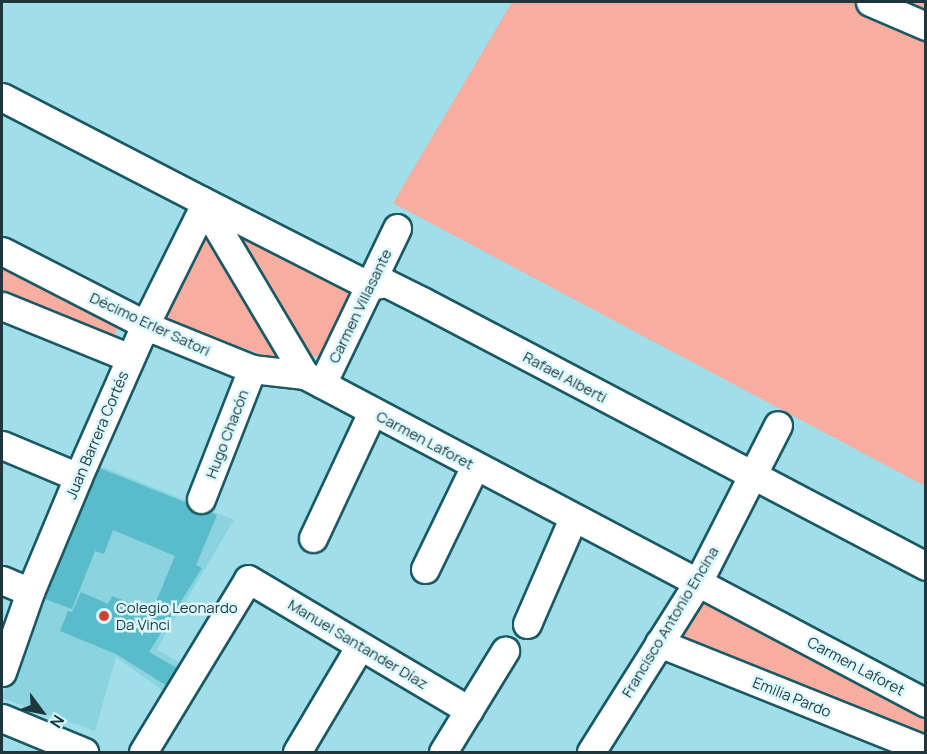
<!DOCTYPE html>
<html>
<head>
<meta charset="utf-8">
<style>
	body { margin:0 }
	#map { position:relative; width:927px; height:754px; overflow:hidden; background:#a0dee9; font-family:Manrope,sans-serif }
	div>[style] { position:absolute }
	.built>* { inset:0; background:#8bd3df }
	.green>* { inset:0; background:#f8ada1 }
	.building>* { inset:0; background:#5abbcb }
	.roads { filter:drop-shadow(2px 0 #1a5963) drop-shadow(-2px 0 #1a5963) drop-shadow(0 2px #1a5963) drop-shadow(0 -2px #1a5963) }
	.minor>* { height:27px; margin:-13.5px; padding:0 13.5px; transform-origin:13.5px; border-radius:13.5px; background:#fff }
	.dots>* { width:16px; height:16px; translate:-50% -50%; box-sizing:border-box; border:3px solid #dbf9ff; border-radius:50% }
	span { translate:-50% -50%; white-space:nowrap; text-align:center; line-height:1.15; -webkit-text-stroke:5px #dbf9ff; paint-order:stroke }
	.street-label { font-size:15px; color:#1e373c }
	.poi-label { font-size:15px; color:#1e373c }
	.left { translate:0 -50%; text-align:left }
	.frame { position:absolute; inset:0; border:3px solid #1e373c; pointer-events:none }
	.north { position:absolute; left:12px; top:682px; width:60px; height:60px; -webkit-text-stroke:4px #dbf9ff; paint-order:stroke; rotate:122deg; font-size:16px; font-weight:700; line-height:24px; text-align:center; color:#1e373c }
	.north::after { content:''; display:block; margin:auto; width:21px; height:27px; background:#1e373c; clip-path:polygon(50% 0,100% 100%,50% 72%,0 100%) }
</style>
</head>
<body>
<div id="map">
	<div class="built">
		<i style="clip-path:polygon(93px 463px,234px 520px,157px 649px,190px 669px,173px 698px,116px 657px,95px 731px,2px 698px,44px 583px)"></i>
	</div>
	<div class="green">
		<i style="clip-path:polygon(512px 2px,925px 2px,925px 486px,393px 203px)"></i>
		<i style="clip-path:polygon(224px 217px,358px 287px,326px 357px,304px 355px)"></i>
		<i style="clip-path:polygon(196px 231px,215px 234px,288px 364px,158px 317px)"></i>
		<i style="clip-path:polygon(2px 262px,122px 322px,109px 343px,2px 297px)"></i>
		<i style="clip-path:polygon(700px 599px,925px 715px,925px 745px,674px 642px)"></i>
	</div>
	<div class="building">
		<i style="clip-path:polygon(97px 467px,217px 515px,196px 565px,202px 568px,149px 652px,186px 673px,175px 691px,116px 654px,60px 631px,68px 611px,72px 612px,81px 592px,108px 604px,112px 596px,152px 611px,175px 556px,113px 530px,104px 554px,95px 551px,72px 609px,45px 599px)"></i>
	</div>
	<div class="roads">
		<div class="minor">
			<i style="left:870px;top:2px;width:61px;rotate:23.2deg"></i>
			<i style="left:2px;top:97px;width:224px;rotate:27.4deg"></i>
			<i style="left:201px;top:200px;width:204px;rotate:59.3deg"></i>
			<i style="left:305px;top:375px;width:702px;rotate:27.84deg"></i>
			<i style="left:201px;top:200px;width:190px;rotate:27deg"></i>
			<i style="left:370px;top:286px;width:16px;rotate:-11deg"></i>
			<i style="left:386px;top:283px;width:40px;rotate:26.6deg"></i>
			<i style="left:422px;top:301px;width:569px;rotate:27.74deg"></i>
			<i style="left:2px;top:251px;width:173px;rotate:27.2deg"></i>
			<i style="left:156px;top:330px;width:104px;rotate:22.1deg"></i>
			<i style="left:252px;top:369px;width:53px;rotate:6.5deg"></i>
			<i style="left:2px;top:306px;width:138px;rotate:22.1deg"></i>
			<i style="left:322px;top:384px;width:173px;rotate:-64.3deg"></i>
			<i style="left:2px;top:445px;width:82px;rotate:22.8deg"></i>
			<i style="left:201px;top:499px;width:140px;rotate:-68.6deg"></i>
			<i style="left:313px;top:538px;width:139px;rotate:-64.9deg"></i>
			<i style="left:425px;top:569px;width:114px;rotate:-64.1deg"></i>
			<i style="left:2px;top:580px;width:30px;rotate:23deg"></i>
			<i style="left:527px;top:624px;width:116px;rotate:-66.5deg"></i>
			<i style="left:659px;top:643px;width:288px;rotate:21.8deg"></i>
			<i style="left:2px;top:672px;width:85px;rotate:-70.7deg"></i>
			<i style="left:30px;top:592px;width:125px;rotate:-67.3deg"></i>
			<i style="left:78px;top:477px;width:166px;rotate:-66.2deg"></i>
			<i style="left:145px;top:325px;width:135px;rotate:-63.6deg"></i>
			<i style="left:2px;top:718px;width:89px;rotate:22.5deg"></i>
			<i style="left:143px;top:752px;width:202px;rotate:-58.7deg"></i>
			<i style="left:248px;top:579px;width:257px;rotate:30.7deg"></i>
			<i style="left:297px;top:752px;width:123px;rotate:-59.3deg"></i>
			<i style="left:443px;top:752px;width:119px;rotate:-58.5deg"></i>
			<i style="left:591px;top:752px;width:201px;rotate:-57.8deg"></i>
			<i style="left:698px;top:582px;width:176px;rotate:-63deg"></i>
		</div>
	</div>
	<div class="dots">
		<i style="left:104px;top:616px;background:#cf4232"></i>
	</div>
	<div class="street-label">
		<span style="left:360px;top:306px;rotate:-64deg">Carmen Villasante</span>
		<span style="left:150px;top:324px;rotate:25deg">Décimo Erler Satori</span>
		<span style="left:565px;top:377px;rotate:28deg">Rafael Alberti</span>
		<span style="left:227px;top:434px;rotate:-69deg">Hugo Chacón</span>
		<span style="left:97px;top:435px;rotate:-67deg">Juan Barrera Cortés</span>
		<span style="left:425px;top:440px;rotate:28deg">Carmen Laforet</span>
		<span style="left:670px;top:622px;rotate:-59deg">Francisco Antonio Encina</span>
		<span style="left:358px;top:644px;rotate:31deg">Manuel Santander Díaz</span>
		<span style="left:856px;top:666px;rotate:28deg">Carmen Laforet</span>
		<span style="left:792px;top:697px;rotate:22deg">Emilia Pardo</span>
	</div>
	<div class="poi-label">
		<span class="left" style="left:116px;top:616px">Colegio Leonardo<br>Da Vinci</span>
	</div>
	<div class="frame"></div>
	<div class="north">N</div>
</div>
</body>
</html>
